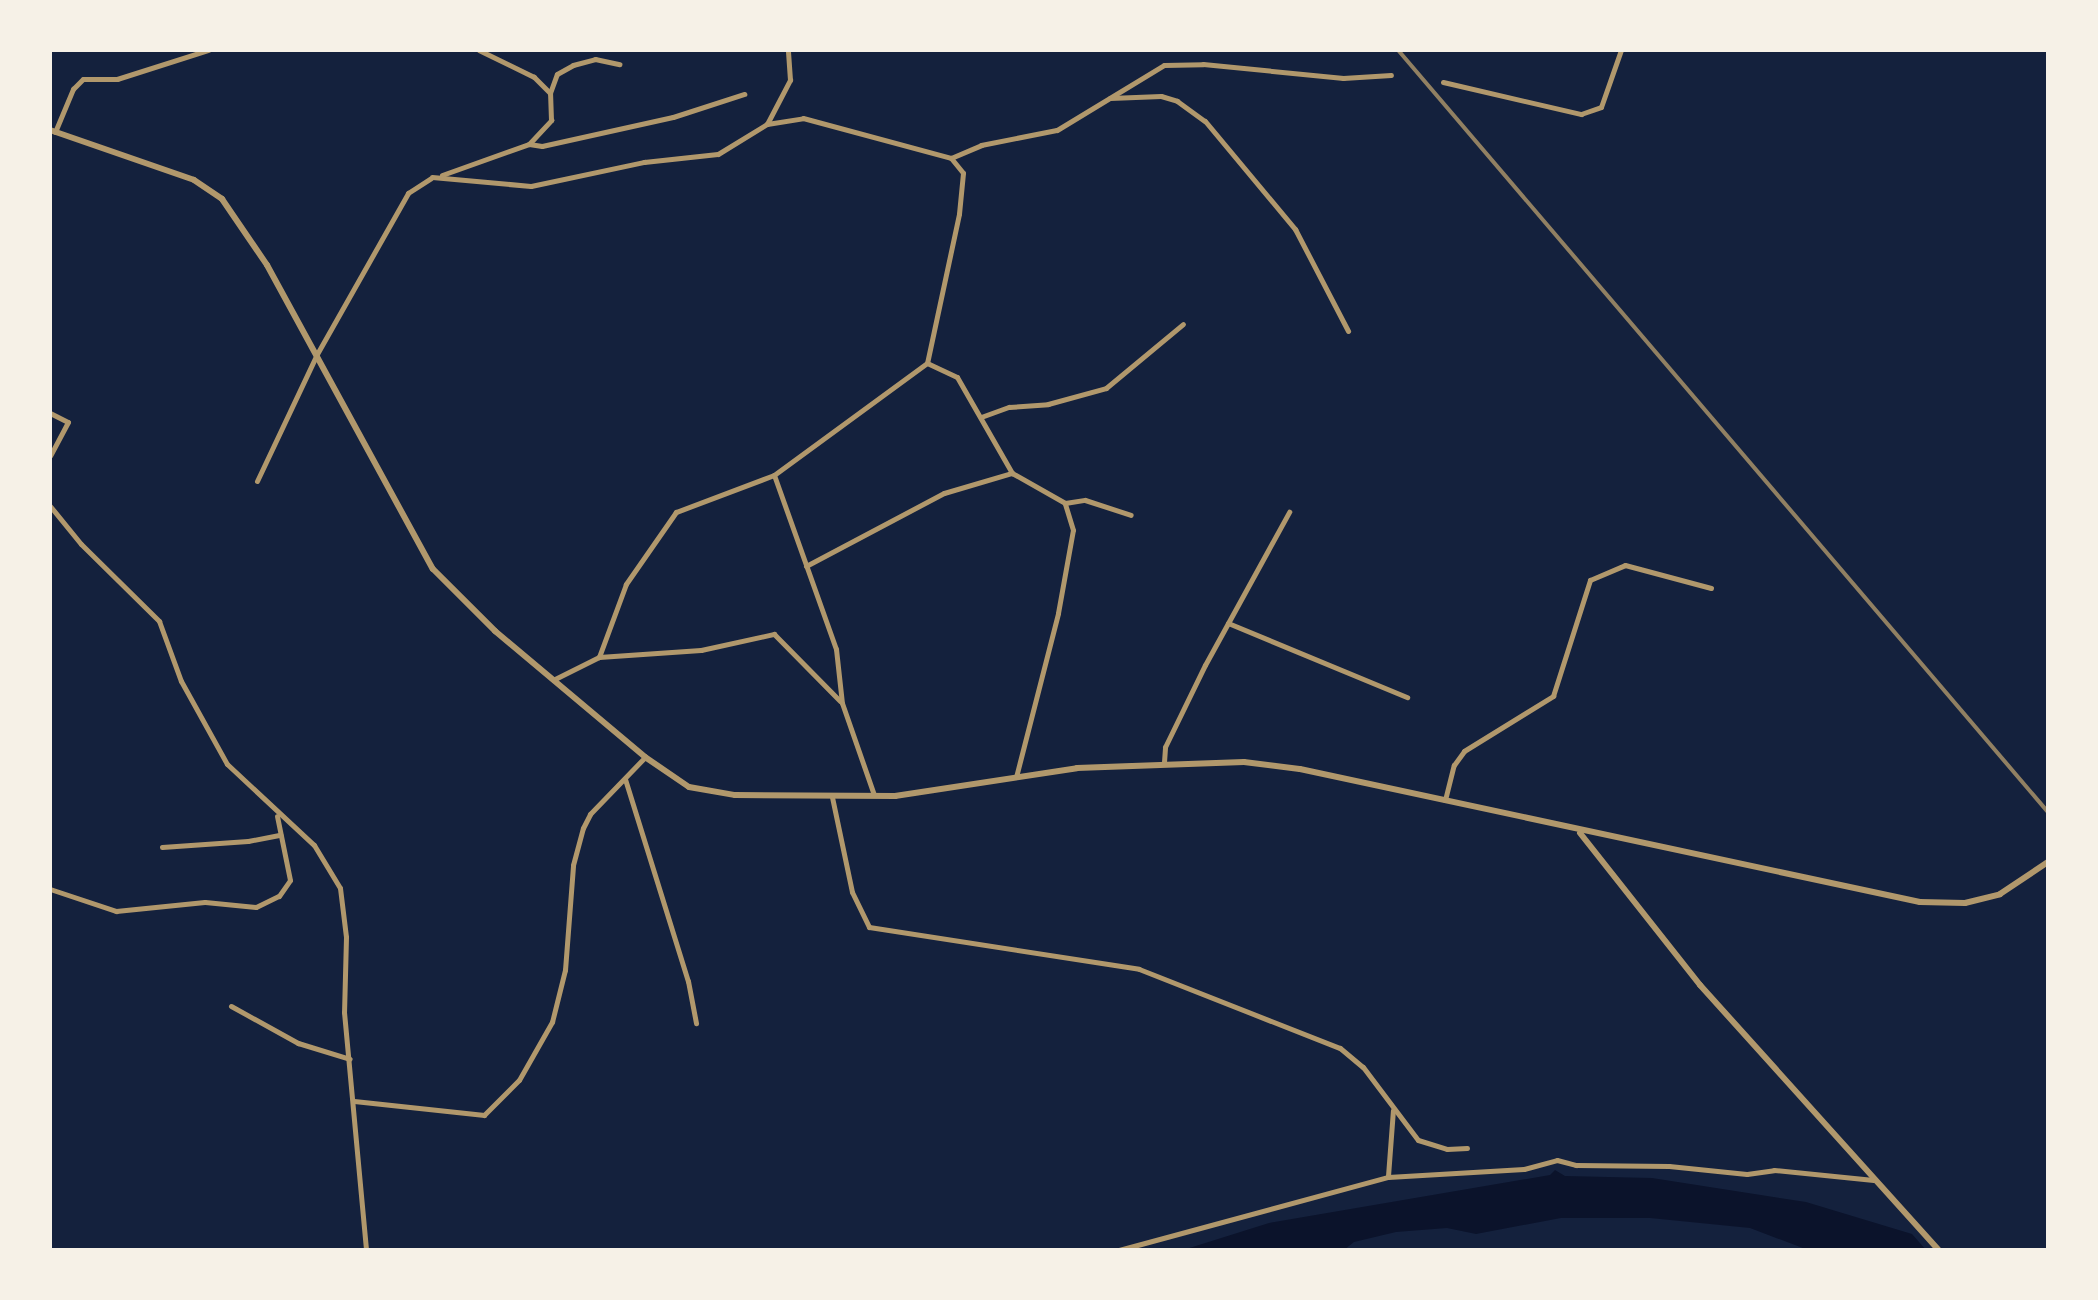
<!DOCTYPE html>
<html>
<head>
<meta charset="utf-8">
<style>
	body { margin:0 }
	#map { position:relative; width:2098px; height:1300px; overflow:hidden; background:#14213d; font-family:Jost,sans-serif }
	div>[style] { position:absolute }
	.water>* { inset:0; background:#0b132b }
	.minor>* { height:5px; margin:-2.5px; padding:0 2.5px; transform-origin:2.5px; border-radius:2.5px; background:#b1986c }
	.tertiary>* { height:6px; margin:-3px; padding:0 3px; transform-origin:3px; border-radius:3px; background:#b1986c }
	.rail>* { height:4px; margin:-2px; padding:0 2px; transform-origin:2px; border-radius:2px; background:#918062 }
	span { translate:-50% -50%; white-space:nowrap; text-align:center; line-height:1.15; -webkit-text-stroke:10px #f6f1e7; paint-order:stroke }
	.frame { position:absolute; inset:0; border:52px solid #f6f1e7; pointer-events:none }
</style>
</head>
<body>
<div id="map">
	<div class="water">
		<i style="clip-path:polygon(1555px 1170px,1565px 1176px,1652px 1178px,1806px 1202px,1912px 1234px,1926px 1250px,1808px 1250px,1750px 1228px,1650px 1218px,1561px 1218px,1476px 1234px,1447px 1228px,1396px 1232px,1354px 1242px,1344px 1250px,1183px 1250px,1269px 1223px,1550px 1175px)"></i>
	</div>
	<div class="minor">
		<i style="left:1443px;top:82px;width:142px;rotate:13.1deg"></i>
		<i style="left:1581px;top:114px;width:21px;rotate:-19deg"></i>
		<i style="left:1601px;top:107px;width:60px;rotate:-70.7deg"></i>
		<i style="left:550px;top:93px;width:20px;rotate:-70deg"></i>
		<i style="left:557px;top:74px;width:18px;rotate:-29deg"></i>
		<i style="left:573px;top:65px;width:23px;rotate:-15deg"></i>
		<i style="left:595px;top:59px;width:25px;rotate:12deg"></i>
		<i style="left:1110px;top:98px;width:51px;rotate:-2.2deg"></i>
		<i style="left:1161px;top:96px;width:17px;rotate:17deg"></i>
		<i style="left:1177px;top:101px;width:34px;rotate:36deg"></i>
		<i style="left:1205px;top:121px;width:141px;rotate:50.2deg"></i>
		<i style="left:1295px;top:229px;width:115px;rotate:62.5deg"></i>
		<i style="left:767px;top:124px;width:50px;rotate:-62.4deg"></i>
		<i style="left:790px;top:80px;width:30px;rotate:-94deg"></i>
		<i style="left:55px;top:132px;width:47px;rotate:-67.3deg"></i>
		<i style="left:73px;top:89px;width:14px;rotate:-45deg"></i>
		<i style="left:83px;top:79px;width:34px"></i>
		<i style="left:117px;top:79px;width:96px;rotate:-17.7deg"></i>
		<i style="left:529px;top:144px;width:13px;rotate:9deg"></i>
		<i style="left:542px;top:146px;width:134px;rotate:-12.5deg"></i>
		<i style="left:673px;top:117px;width:75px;rotate:-17.9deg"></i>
		<i style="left:951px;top:158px;width:33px;rotate:-23deg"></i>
		<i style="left:981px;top:145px;width:77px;rotate:-11.2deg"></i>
		<i style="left:1057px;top:130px;width:125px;rotate:-31.3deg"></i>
		<i style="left:1164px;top:65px;width:39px;rotate:-1deg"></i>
		<i style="left:1203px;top:64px;width:141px;rotate:5.7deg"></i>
		<i style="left:1343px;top:78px;width:48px;rotate:-3.6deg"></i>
		<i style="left:442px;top:175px;width:92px;rotate:-19.6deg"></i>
		<i style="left:529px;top:144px;width:33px;rotate:-47deg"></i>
		<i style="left:551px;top:120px;width:27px;rotate:-92deg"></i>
		<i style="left:550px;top:93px;width:23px;rotate:-135deg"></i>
		<i style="left:534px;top:77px;width:61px;rotate:-153.9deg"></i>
		<i style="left:432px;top:177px;width:99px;rotate:5.2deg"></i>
		<i style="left:531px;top:186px;width:116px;rotate:-12deg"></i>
		<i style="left:644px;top:162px;width:74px;rotate:-6.2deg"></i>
		<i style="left:718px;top:154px;width:57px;rotate:-31.5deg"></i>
		<i style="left:767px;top:124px;width:36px;rotate:-9deg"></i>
		<i style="left:803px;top:118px;width:153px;rotate:15.1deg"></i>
		<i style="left:951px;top:158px;width:19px;rotate:51deg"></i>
		<i style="left:963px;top:173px;width:41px;rotate:95.6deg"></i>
		<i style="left:959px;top:214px;width:152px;rotate:102.1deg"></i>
		<i style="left:927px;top:363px;width:190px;rotate:143.8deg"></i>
		<i style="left:774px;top:475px;width:105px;rotate:159.3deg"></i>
		<i style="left:676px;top:512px;width:88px;rotate:124.8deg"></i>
		<i style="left:626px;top:584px;width:78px;rotate:110.3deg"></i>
		<i style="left:599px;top:657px;width:51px;rotate:153.4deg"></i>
		<i style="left:927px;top:363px;width:33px;rotate:25deg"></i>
		<i style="left:957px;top:377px;width:111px;rotate:60.2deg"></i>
		<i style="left:1012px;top:473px;width:61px;rotate:29.5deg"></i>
		<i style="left:1065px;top:503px;width:20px;rotate:-9deg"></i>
		<i style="left:1085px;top:500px;width:48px;rotate:18.1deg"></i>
		<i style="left:50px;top:413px;width:20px;rotate:27deg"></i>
		<i style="left:68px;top:422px;width:38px;rotate:118deg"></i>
		<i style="left:981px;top:417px;width:30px;rotate:-20deg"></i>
		<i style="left:1009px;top:407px;width:39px;rotate:-4deg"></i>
		<i style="left:1048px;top:404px;width:60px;rotate:-15.4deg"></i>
		<i style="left:1106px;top:388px;width:100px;rotate:-39.7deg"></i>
		<i style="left:774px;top:475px;width:185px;rotate:70.4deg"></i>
		<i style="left:836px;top:649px;width:54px;rotate:83.7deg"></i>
		<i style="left:842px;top:703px;width:97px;rotate:70.8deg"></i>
		<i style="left:257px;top:481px;width:140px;rotate:-64.7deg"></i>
		<i style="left:317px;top:354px;width:185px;rotate:-60.5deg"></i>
		<i style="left:408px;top:193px;width:27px;rotate:-33deg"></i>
		<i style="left:50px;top:506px;width:49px;rotate:50.8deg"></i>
		<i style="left:81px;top:544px;width:110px;rotate:44.6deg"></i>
		<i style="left:159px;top:621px;width:64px;rotate:69.9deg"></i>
		<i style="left:181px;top:681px;width:95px;rotate:61deg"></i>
		<i style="left:227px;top:764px;width:119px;rotate:43deg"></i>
		<i style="left:314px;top:845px;width:50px;rotate:58.8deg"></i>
		<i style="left:340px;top:888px;width:49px;rotate:83deg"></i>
		<i style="left:346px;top:937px;width:75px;rotate:91.5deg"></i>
		<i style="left:344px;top:1012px;width:239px;rotate:84.7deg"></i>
		<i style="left:806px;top:566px;width:156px;rotate:-27.9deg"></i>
		<i style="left:944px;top:493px;width:71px;rotate:-16.4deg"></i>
		<i style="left:1228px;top:623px;width:194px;rotate:22.5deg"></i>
		<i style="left:599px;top:657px;width:102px;rotate:-3.9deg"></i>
		<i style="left:701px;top:650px;width:75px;rotate:-12.4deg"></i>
		<i style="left:774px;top:634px;width:94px;rotate:45.4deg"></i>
		<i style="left:1164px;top:762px;width:15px;rotate:-86deg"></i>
		<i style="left:1165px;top:747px;width:91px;rotate:-64deg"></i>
		<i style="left:1205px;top:665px;width:175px;rotate:-61.2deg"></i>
		<i style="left:1016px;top:777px;width:169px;rotate:-75.6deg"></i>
		<i style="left:1058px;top:613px;width:84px;rotate:-79.8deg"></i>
		<i style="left:1073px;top:530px;width:28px;rotate:-107deg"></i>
		<i style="left:625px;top:779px;width:212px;rotate:72.7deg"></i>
		<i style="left:688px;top:981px;width:43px;rotate:79.2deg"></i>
		<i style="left:832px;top:797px;width:97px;rotate:78.1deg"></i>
		<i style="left:852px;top:892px;width:39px;rotate:64deg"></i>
		<i style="left:869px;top:927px;width:273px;rotate:8.8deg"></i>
		<i style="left:1139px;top:969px;width:216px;rotate:21.5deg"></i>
		<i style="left:1340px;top:1048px;width:30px;rotate:40deg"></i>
		<i style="left:1363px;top:1067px;width:91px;rotate:53deg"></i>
		<i style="left:1418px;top:1140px;width:30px;rotate:17deg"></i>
		<i style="left:1447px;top:1149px;width:20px;rotate:-3deg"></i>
		<i style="left:1445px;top:800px;width:36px;rotate:-76deg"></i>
		<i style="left:1454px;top:765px;width:17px;rotate:-54deg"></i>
		<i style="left:1464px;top:751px;width:105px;rotate:-31.7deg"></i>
		<i style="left:1553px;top:696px;width:122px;rotate:-72.3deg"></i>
		<i style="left:1590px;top:580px;width:38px;rotate:-23deg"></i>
		<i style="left:1625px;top:565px;width:89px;rotate:15deg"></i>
		<i style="left:162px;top:847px;width:86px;rotate:-4deg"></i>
		<i style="left:248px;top:841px;width:33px;rotate:-11deg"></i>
		<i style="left:50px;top:889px;width:70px;rotate:18.4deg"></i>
		<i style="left:116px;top:911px;width:89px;rotate:-5.8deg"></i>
		<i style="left:205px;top:902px;width:51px;rotate:5.6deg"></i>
		<i style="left:256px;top:907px;width:25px;rotate:-26deg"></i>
		<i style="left:279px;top:896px;width:19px;rotate:-55deg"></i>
		<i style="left:290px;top:880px;width:65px;rotate:-101.5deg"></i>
		<i style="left:231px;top:1006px;width:77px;rotate:28.9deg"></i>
		<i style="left:298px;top:1043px;width:54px;rotate:17.1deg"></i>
		<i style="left:354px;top:1101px;width:131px;rotate:6.1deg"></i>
		<i style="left:484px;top:1115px;width:49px;rotate:-45deg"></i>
		<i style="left:519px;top:1080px;width:67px;rotate:-60.4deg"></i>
		<i style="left:552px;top:1022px;width:54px;rotate:-76deg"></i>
		<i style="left:565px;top:970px;width:105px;rotate:-85.6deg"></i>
		<i style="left:573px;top:865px;width:38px;rotate:-75deg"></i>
		<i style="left:583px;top:828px;width:16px;rotate:-63deg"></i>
		<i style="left:590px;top:814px;width:79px;rotate:-46deg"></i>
		<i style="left:1388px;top:1176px;width:66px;rotate:-85.7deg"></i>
		<i style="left:1119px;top:1250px;width:279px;rotate:-15.2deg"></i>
		<i style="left:1388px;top:1177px;width:136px;rotate:-3.4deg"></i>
		<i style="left:1524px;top:1169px;width:34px;rotate:-15deg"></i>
		<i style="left:1557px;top:1160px;width:20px;rotate:15deg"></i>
		<i style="left:1576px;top:1165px;width:93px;rotate:0.6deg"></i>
		<i style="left:1669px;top:1166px;width:78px;rotate:5.9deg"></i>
		<i style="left:1747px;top:1174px;width:27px;rotate:-8deg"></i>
		<i style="left:1774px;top:1170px;width:100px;rotate:5.8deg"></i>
	</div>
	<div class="tertiary">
		<i style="left:50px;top:130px;width:152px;rotate:19.1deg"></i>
		<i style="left:194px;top:180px;width:34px;rotate:34deg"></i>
		<i style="left:222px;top:199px;width:80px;rotate:55.7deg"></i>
		<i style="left:267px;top:265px;width:346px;rotate:61.4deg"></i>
		<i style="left:433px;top:569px;width:88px;rotate:45deg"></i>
		<i style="left:495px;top:631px;width:196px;rotate:40deg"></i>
		<i style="left:645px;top:757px;width:53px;rotate:34.3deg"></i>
		<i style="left:689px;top:787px;width:47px;rotate:9.9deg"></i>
		<i style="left:735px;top:795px;width:160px;rotate:0.4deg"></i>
		<i style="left:895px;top:796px;width:184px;rotate:-8.7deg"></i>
		<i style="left:1077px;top:768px;width:167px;rotate:-2.1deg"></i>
		<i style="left:1244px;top:762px;width:56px;rotate:7.1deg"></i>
		<i style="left:1300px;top:769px;width:634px;rotate:12.11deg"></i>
		<i style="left:1920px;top:902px;width:45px;rotate:1.3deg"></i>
		<i style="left:1965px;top:903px;width:36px;rotate:-14deg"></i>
		<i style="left:2000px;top:894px;width:58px;rotate:-33.7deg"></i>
		<i style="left:1580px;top:833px;width:194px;rotate:51.7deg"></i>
		<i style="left:1700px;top:985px;width:357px;rotate:48deg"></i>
	</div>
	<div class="rail">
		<i style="left:1398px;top:50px;width:1002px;rotate:49.54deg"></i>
	</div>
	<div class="frame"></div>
</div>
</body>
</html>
